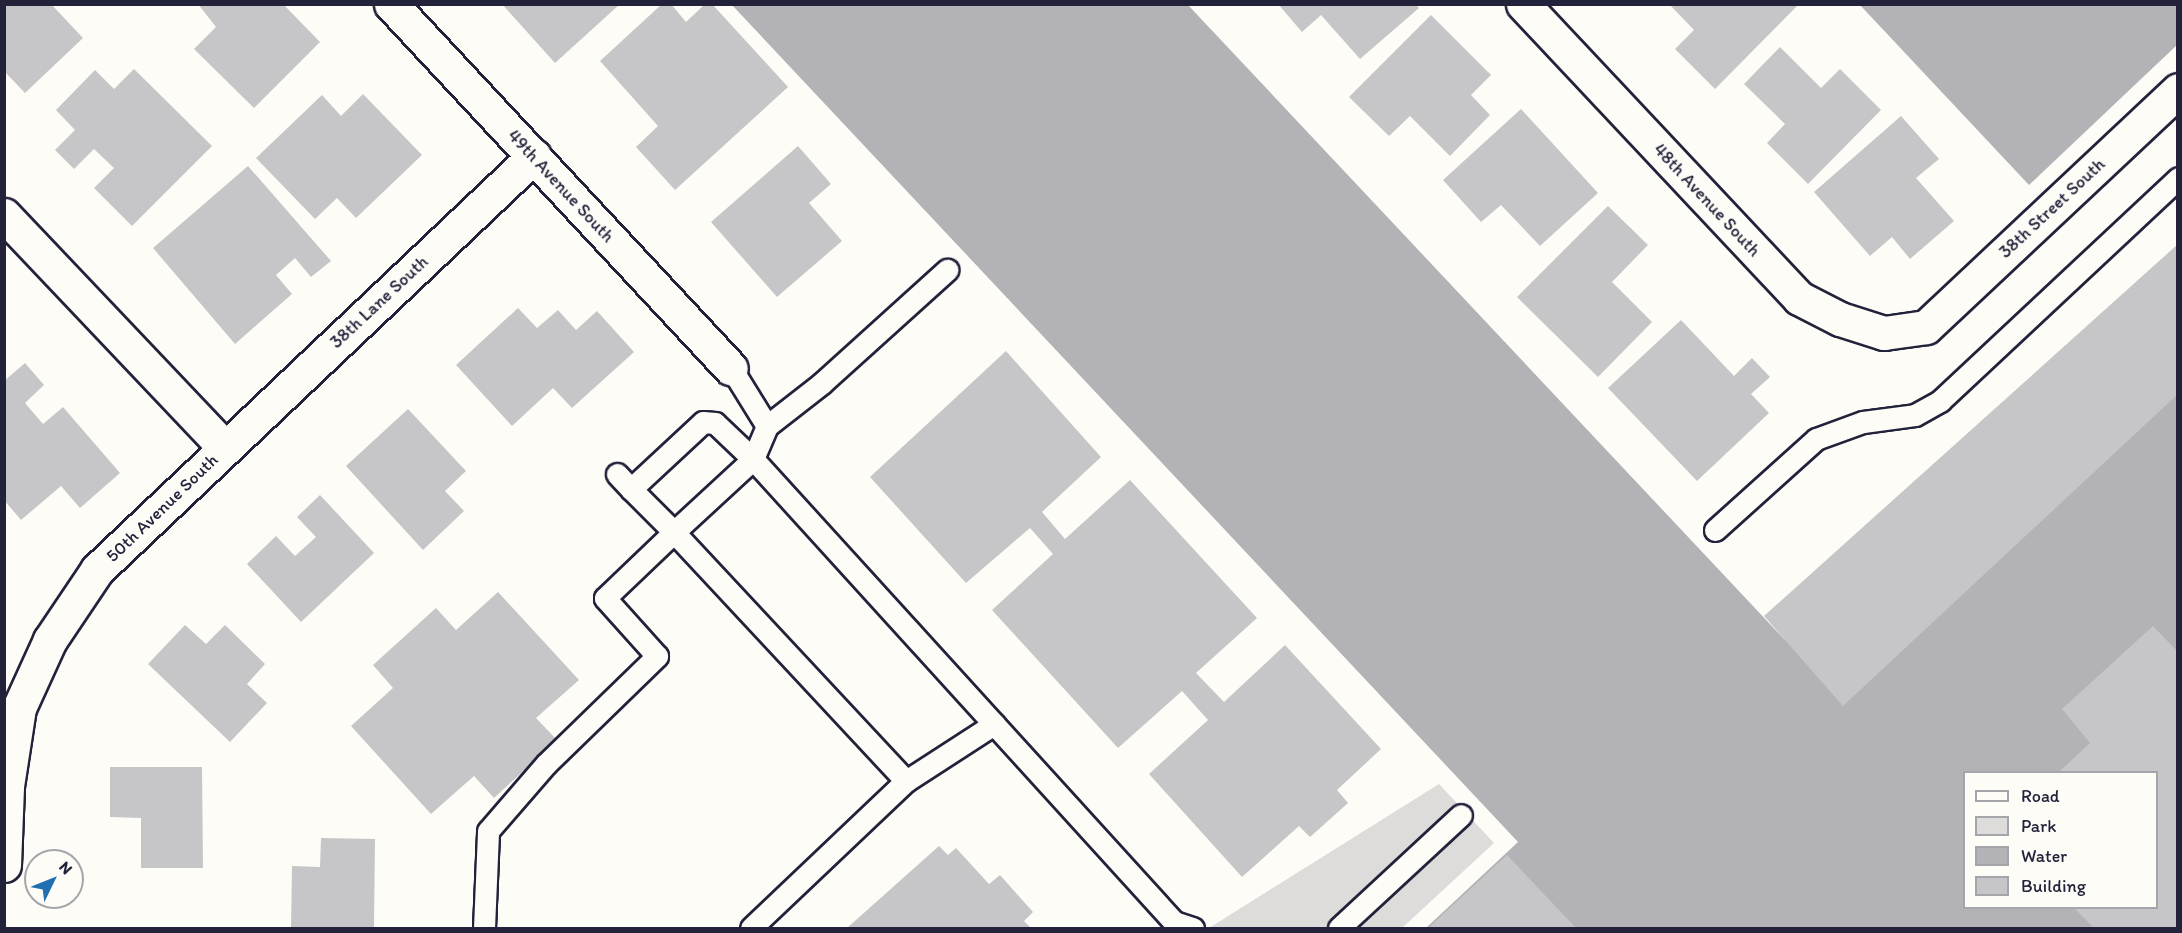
<!DOCTYPE html>
<html>
<head>
<meta charset="utf-8">
<style>
	body { margin:0 }
	#map { position:relative; width:2182px; height:933px; overflow:hidden; background:#fdfcf7; font-family:Itim,sans-serif }
	div>[style] { position:absolute }
	.green>* { inset:0; background:#dddcdb }
	.water>* { inset:0; background:#b2b2b7 }
	.building>* { inset:0; background:#c6c6c8 }
	.roads { filter:drop-shadow(2px 0 #22223b) drop-shadow(-2px 0 #22223b) drop-shadow(0 2px #22223b) drop-shadow(0 -2px #22223b) }
	.service>* { height:21px; margin:-10.5px; padding:0 10.5px; transform-origin:10.5px; border-radius:10.5px; background:#fdfcf7 }
	.minor>* { height:33px; margin:-16.5px; padding:0 16.5px; transform-origin:16.5px; border-radius:16.5px; background:#fdfcf7 }
	span { translate:-50% -50%; white-space:nowrap; text-align:center; line-height:1.15; -webkit-text-stroke:5px #fdfcf7; paint-order:stroke }
	.street-label { font-size:18px; color:#22223b }
	.frame { position:absolute; inset:0; border:6px solid #22223b; pointer-events:none }
	.legend { position:absolute; left:1963px; top:771px; width:195px; height:138px; box-sizing:border-box; background:#fdfcf7; border:2px solid #a5a5ac; margin:0; padding:8px 10px; list-style:none; font-size:18px; color:#22223b }
	.legend li { display:flex; align-items:center; gap:12px; height:30px }
	.legend b { width:30px; border:2px solid #a5a5ac }
	.north { position:absolute; left:24px; top:849px; width:60px; height:60px; box-sizing:border-box; background:#fdfcf7; border:2px solid #a5a5ac; border-radius:50%; rotate:47deg; font-size:16px; font-weight:700; line-height:24px; text-align:center; color:#22223b }
	.north::after { content:''; display:block; margin:auto; width:21px; height:27px; background:#1f6fb2; clip-path:polygon(50% 0,100% 100%,50% 72%,0 100%) }
</style>
</head>
<body>
<div id="map">
	<div class="green">
		<i style="clip-path:polygon(1439px 784px,1494px 843px,1402px 928px,1209px 928px)"></i>
	</div>
	<div class="water">
		<i style="clip-path:polygon(evenodd,732px 5px,1188px 5px,1784px 639px,2177px 261px,2177px 928px,1426px 928px,1518px 842px,732px 5px,1964px 772px,2156px 772px,2156px 908px,1964px 908px,1964px 772px)"></i>
		<i style="clip-path:polygon(1860px 5px,2177px 5px,2177px 45px,2029px 185px)"></i>
	</div>
	<div class="building">
		<i style="clip-path:polygon(4px 4px,51px 4px,83px 38px,25px 93px,4px 71px)"></i>
		<i style="clip-path:polygon(198px 4px,283px 4px,320px 42px,254px 108px,194px 49px,216px 27px)"></i>
		<i style="clip-path:polygon(502px 4px,620px 4px,555px 63px)"></i>
		<i style="clip-path:polygon(662px 4px,671px 4px,686px 22px,705px 4px,712px 4px,788px 87px,675px 190px,636px 147px,658px 126px,600px 61px)"></i>
		<i style="clip-path:polygon(1278px 4px,1415px 4px,1419px 8px,1360px 59px,1321px 15px,1302px 32px)"></i>
		<i style="clip-path:polygon(1669px 4px,1799px 4px,1715px 89px,1675px 49px,1694px 30px)"></i>
		<i style="clip-path:polygon(1431px 15px,1491px 75px,1471px 95px,1490px 115px,1450px 156px,1410px 116px,1389px 136px,1349px 97px)"></i>
		<i style="clip-path:polygon(1780px 47px,1821px 88px,1840px 69px,1881px 110px,1808px 184px,1767px 143px,1785px 124px,1744px 84px)"></i>
		<i style="clip-path:polygon(134px 69px,212px 146px,132px 226px,94px 188px,114px 168px,94px 149px,74px 169px,55px 150px,75px 130px,56px 110px,95px 70px,114px 89px)"></i>
		<i style="clip-path:polygon(363px 94px,422px 155px,356px 218px,337px 198px,315px 219px,256px 158px,322px 95px,341px 116px)"></i>
		<i style="clip-path:polygon(1521px 109px,1598px 193px,1540px 246px,1501px 205px,1481px 222px,1443px 180px)"></i>
		<i style="clip-path:polygon(1901px 116px,1939px 159px,1916px 178px,1954px 221px,1910px 259px,1892px 237px,1870px 256px,1814px 192px)"></i>
		<i style="clip-path:polygon(798px 146px,831px 184px,809px 203px,842px 241px,777px 297px,711px 222px)"></i>
		<i style="clip-path:polygon(248px 166px,331px 261px,311px 277px,295px 258px,276px 275px,292px 294px,235px 344px,153px 248px)"></i>
		<i style="clip-path:polygon(1608px 206px,1648px 245px,1612px 282px,1652px 322px,1598px 377px,1517px 297px)"></i>
		<i style="clip-path:polygon(2178px 244px,2178px 394px,1843px 706px,1764px 616px)"></i>
		<i style="clip-path:polygon(518px 308px,537px 328px,558px 310px,576px 330px,597px 311px,634px 352px,572px 408px,553px 388px,512px 426px,456px 365px)"></i>
		<i style="clip-path:polygon(1681px 320px,1734px 376px,1752px 358px,1770px 377px,1751px 394px,1769px 413px,1697px 481px,1608px 388px)"></i>
		<i style="clip-path:polygon(1006px 351px,1101px 457px,1042px 512px,1065px 539px,1130px 480px,1257px 618px,1196px 673px,1224px 702px,1285px 645px,1381px 749px,1337px 790px,1348px 803px,1310px 837px,1299px 826px,1242px 877px,1149px 774px,1208px 720px,1182px 691px,1118px 748px,992px 610px,1053px 554px,1030px 528px,966px 583px,870px 477px)"></i>
		<i style="clip-path:polygon(25px 363px,44px 385px,25px 403px,43px 424px,63px 407px,120px 473px,80px 508px,61px 486px,21px 520px,4px 500px,4px 381px)"></i>
		<i style="clip-path:polygon(408px 409px,466px 471px,445px 491px,464px 511px,423px 550px,346px 466px)"></i>
		<i style="clip-path:polygon(320px 495px,374px 553px,301px 622px,247px 564px,276px 536px,295px 556px,316px 537px,297px 517px)"></i>
		<i style="clip-path:polygon(498px 592px,579px 680px,536px 718px,557px 740px,494px 798px,474px 776px,431px 814px,351px 726px,393px 688px,373px 665px,436px 608px,456px 630px)"></i>
		<i style="clip-path:polygon(185px 625px,206px 644px,225px 625px,265px 664px,247px 684px,267px 703px,230px 742px,148px 664px)"></i>
		<i style="clip-path:polygon(2153px 626px,2178px 652px,2178px 928px,2094px 928px,2074px 908px,2156px 908px,2156px 772px,2059px 772px,2090px 743px,2062px 709px)"></i>
		<i style="clip-path:polygon(110px 767px,202px 767px,203px 868px,141px 868px,141px 818px,110px 817px)"></i>
		<i style="clip-path:polygon(321px 838px,375px 839px,374px 928px,291px 928px,292px 866px,320px 867px)"></i>
		<i style="clip-path:polygon(939px 846px,948px 855px,956px 848px,989px 884px,1000px 875px,1033px 912px,1024px 921px,1031px 928px,847px 928px)"></i>
		<i style="clip-path:polygon(1507px 855px,1576px 928px,1428px 928px)"></i>
	</div>
	<div class="roads">
		<div class="service">
			<i style="left:731px;top:368px;width:68px;rotate:58.2deg"></i>
			<i style="left:617px;top:474px;width:21px;rotate:47deg"></i>
			<i style="left:1715px;top:530px;width:136px;rotate:-42deg"></i>
			<i style="left:1816px;top:439px;width:50px;rotate:-19.9deg"></i>
			<i style="left:1863px;top:422px;width:52px;rotate:-7.7deg"></i>
			<i style="left:1915px;top:415px;width:29px;rotate:-29deg"></i>
			<i style="left:1940px;top:401px;width:326px;rotate:-43.1deg"></i>
			<i style="left:906px;top:781px;width:105px;rotate:-32.9deg"></i>
			<i style="left:484px;top:928px;width:97px;rotate:-87.6deg"></i>
			<i style="left:488px;top:831px;width:89px;rotate:-49.1deg"></i>
			<i style="left:546px;top:764px;width:155px;rotate:-44.2deg"></i>
			<i style="left:657px;top:656px;width:78px;rotate:-131.9deg"></i>
			<i style="left:605px;top:598px;width:95px;rotate:-43.7deg"></i>
			<i style="left:674px;top:532px;width:61px;rotate:-135deg"></i>
			<i style="left:631px;top:489px;width:98px;rotate:-42.9deg"></i>
			<i style="left:703px;top:422px;width:12px;rotate:5deg"></i>
			<i style="left:715px;top:423px;width:52px;rotate:43.5deg"></i>
			<i style="left:753px;top:459px;width:626px;rotate:47.72deg"></i>
			<i style="left:1174px;top:922px;width:20px;rotate:18deg"></i>
			<i style="left:751px;top:928px;width:214px;rotate:-43.5deg"></i>
			<i style="left:906px;top:781px;width:340px;rotate:-133deg"></i>
			<i style="left:674px;top:532px;width:108px;rotate:-42.7deg"></i>
			<i style="left:753px;top:459px;width:36px;rotate:-67deg"></i>
			<i style="left:767px;top:426px;width:70px;rotate:-38deg"></i>
			<i style="left:822px;top:383px;width:169px;rotate:-42.1deg"></i>
			<i style="left:1339px;top:928px;width:166px;rotate:-42.8deg"></i>
		</div>
		<div class="minor">
			<i style="left:391px;top:4px;width:498px;rotate:47deg"></i>
			<i style="left:1523px;top:4px;width:403px;rotate:46.8deg"></i>
			<i style="left:1799px;top:298px;width:46px;rotate:27.1deg"></i>
			<i style="left:1840px;top:319px;width:46px;rotate:17.7deg"></i>
			<i style="left:1884px;top:333px;width:42px;rotate:-8.1deg"></i>
			<i style="left:1926px;top:327px;width:346px;rotate:-43.2deg"></i>
			<i style="left:4px;top:215px;width:321px;rotate:46.5deg"></i>
			<i style="left:4px;top:865px;width:79px;rotate:-87.8deg"></i>
			<i style="left:7px;top:786px;width:79px;rotate:-81.3deg"></i>
			<i style="left:19px;top:708px;width:75px;rotate:-65.5deg"></i>
			<i style="left:50px;top:640px;width:84px;rotate:-56.1deg"></i>
			<i style="left:97px;top:570px;width:602px;rotate:-43.45deg"></i>
		</div>
	</div>
	<div class="street-label">
		<span style="left:561px;top:186px;rotate:47deg">49th Avenue South</span>
		<span style="left:1707px;top:200px;rotate:47deg">48th Avenue South</span>
		<span style="left:2052px;top:208px;rotate:-43deg">38th Street South</span>
		<span style="left:379px;top:302px;rotate:-43deg">38th Lane South</span>
		<span style="left:162px;top:508px;rotate:-44deg">50th Avenue South</span>
	</div>
	<div class="frame"></div>
	<ul class="legend">
	<li><b style="height:8px;background:#fdfcf7"></b>Road</li>
	<li><b style="height:16px;background:#dddcdb"></b>Park</li>
	<li><b style="height:16px;background:#b2b2b7"></b>Water</li>
	<li><b style="height:16px;background:#c6c6c8"></b>Building</li>
	</ul>
	<div class="north">N</div>
</div>
</body>
</html>
